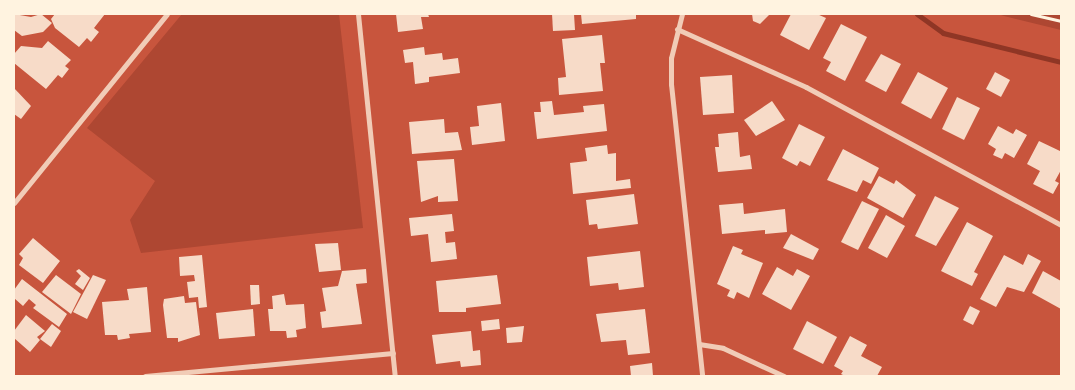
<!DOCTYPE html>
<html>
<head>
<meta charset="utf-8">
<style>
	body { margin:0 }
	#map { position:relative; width:1075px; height:390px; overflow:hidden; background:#c8553d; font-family:Poppins,sans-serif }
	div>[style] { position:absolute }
	.green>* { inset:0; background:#ae4732 }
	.stream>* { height:5px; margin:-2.5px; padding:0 2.5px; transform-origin:2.5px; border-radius:2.5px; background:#8f3625 }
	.building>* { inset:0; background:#f7dbc8 }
	.path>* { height:3px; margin:-1.5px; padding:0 1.5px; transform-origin:1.5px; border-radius:1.5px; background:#fff3e0 }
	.minor>* { height:5px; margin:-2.5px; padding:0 2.5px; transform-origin:2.5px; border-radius:2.5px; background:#f1ccb7 }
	span { translate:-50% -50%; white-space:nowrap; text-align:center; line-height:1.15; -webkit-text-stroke:4px #fff3e0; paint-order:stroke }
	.frame { position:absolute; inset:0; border:15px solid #fff3e0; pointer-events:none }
</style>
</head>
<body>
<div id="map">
	<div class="green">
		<i style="clip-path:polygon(182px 14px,339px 14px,363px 228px,141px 253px,130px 220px,155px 181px,87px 128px)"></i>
		<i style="clip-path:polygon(998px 14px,1061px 14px,1061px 30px,1004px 16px)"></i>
	</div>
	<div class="stream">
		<i style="left:917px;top:14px;width:32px;rotate:36deg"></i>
		<i style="left:943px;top:33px;width:122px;rotate:13.8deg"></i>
	</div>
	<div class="building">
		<i style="clip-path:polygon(14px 14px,31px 17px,41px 14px,52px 23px,43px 32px,22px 36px,14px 30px)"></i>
		<i style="clip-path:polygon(55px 14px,105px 14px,94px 28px,99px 32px,91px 42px,87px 38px,79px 47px,55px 28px,51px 19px)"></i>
		<i style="clip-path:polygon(396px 14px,428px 14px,429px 17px,421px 17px,423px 29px,398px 32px)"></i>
		<i style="clip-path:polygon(552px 14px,574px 14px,575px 30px,553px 31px)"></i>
		<i style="clip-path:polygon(581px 14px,636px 14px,636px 19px,582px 24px)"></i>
		<i style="clip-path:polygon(752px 14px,770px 14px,760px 24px,753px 21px)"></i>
		<i style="clip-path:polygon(791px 14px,817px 14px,826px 18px,809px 50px,780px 35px)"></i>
		<i style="clip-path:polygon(841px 24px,867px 37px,845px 81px,826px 71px,831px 62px,823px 58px)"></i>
		<i style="clip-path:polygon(602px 35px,605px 63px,600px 63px,603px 91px,559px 95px,558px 78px,566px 77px,562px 39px)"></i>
		<i style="clip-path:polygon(48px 41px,71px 60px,65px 66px,69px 69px,62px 78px,58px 75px,46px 89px,14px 63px,14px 54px,21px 46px,42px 48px)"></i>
		<i style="clip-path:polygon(424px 47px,425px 55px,442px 53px,443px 60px,458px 58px,460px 73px,429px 77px,429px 82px,415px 84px,413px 62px,405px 63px,403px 50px)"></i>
		<i style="clip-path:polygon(881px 54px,901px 64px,886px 92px,865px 81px)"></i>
		<i style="clip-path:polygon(918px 72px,948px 88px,931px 119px,901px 103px)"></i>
		<i style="clip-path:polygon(995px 72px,1010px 80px,1001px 97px,986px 89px)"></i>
		<i style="clip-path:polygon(732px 75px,734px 113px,703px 115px,700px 77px)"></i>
		<i style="clip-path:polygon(14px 88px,31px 106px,21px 119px,14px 114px)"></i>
		<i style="clip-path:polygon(957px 97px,980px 108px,964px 140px,942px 129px)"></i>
		<i style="clip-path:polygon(552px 101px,554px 115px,584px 112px,583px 106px,604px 104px,607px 131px,537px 139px,534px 112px,541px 112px,540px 102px)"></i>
		<i style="clip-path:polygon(772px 101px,785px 120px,756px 136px,744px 120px)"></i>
		<i style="clip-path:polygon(501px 103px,505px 141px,472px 145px,470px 127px,479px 126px,477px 106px)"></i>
		<i style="clip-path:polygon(444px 119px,445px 133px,458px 132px,462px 150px,412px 154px,409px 122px)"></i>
		<i style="clip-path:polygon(799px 124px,825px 137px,810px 166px,800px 161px,797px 166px,782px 158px)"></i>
		<i style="clip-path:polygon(998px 126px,1013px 134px,1016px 129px,1027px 135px,1014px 158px,1005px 153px,1002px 159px,993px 155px,996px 149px,988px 144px)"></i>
		<i style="clip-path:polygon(738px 132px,740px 157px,750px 155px,752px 169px,718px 172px,715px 147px,719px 147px,718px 134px)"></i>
		<i style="clip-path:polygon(1039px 141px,1060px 151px,1061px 148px,1061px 170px,1055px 181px,1059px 183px,1053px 194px,1033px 184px,1040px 171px,1027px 164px)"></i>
		<i style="clip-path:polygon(607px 145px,608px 154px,616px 153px,616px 181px,630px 179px,631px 188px,573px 194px,570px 163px,587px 161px,585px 148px)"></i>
		<i style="clip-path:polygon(843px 149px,879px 168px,871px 184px,863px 180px,857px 192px,827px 180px)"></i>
		<i style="clip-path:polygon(454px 159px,458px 201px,438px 202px,438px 196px,421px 202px,417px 161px)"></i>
		<i style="clip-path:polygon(879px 176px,894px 184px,896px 180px,916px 195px,903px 218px,867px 198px)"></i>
		<i style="clip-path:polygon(634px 194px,638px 224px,598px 229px,597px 224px,589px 225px,586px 200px)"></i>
		<i style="clip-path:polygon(935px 196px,959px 208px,936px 246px,915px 236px)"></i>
		<i style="clip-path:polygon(862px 201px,879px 209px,858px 250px,841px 242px)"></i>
		<i style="clip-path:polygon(743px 203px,744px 214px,785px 209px,787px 232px,765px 234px,765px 230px,722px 234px,719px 205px)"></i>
		<i style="clip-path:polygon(452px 214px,454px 231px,445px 232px,446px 243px,455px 242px,457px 259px,431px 262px,428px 234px,411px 236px,409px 218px)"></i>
		<i style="clip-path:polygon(886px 215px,905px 226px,887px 258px,868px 248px)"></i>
		<i style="clip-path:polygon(967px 222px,993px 236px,974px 272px,978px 274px,972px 286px,941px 271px)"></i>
		<i style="clip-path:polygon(791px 234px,819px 249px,813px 260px,783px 248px)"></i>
		<i style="clip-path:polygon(33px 238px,60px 261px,43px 283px,19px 265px,23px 258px,19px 254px)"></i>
		<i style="clip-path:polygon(338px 243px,341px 270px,319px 272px,315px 244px)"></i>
		<i style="clip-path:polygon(733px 246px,743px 250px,741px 254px,763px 263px,749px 298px,737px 292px,734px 299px,727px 296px,730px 290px,717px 284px)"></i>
		<i style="clip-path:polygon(640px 251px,644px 287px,619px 290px,618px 283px,590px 286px,587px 257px)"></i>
		<i style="clip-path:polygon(1028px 254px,1041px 261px,1024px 292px,1007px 287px,996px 307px,980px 299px,1004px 255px,1023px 265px)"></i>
		<i style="clip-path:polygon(202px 255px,207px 307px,199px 308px,198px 297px,189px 298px,187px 282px,195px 281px,194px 275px,180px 276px,179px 257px)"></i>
		<i style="clip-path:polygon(777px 267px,793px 276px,797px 269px,810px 276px,791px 310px,762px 294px)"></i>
		<i style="clip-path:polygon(79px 269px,90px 278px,83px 290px,75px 284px,81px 276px,76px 271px)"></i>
		<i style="clip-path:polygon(366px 269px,367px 283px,356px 284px,362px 324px,322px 328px,320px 312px,326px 311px,322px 288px,338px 286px,342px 271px)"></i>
		<i style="clip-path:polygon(1043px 271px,1061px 281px,1061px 309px,1032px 293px)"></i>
		<i style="clip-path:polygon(56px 275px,81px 294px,71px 314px,42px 292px)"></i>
		<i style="clip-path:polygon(93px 275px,106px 280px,87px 319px,73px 312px)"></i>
		<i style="clip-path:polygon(497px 275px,501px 304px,466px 308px,466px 312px,439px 312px,436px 281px)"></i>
		<i style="clip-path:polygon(22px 279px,67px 314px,59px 327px,33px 308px,36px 305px,29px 299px,23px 306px,14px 298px,14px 290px)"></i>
		<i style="clip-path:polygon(250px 285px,259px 285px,260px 304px,251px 305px)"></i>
		<i style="clip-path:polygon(147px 287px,151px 332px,129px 334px,130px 338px,118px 340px,117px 335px,105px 335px,102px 302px,129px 300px,127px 289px)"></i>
		<i style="clip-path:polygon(284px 294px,286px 305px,304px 304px,306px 328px,296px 330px,297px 337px,287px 338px,286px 331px,270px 331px,268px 309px,273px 309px,272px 296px)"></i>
		<i style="clip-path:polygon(184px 296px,185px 303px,196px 302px,200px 335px,178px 342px,178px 338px,167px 338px,163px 305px,164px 299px)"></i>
		<i style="clip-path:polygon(970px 306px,980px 311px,973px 325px,963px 320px)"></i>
		<i style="clip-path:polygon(253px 309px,255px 336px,219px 339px,216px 313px)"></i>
		<i style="clip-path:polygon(645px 309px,650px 353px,628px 355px,626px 340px,601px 342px,596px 314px)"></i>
		<i style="clip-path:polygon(26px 315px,45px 331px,37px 337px,40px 340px,30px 352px,14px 338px,14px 331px)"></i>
		<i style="clip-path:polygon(499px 319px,500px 329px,482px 331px,481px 321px)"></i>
		<i style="clip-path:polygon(807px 321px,837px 337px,823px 364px,793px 349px)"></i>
		<i style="clip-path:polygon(52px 324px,61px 331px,51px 347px,40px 339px)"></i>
		<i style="clip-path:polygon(524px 326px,522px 342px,507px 343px,506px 328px)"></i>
		<i style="clip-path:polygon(471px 331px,473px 351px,480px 350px,481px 365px,461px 367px,460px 361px,436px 364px,432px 335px)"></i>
		<i style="clip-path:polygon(850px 336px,867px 345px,861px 356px,882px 367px,877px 376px,845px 376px,841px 374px,843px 371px,834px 366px)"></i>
		<i style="clip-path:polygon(652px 363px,653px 376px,631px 376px,630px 366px)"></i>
	</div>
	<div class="path">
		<i style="left:1031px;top:14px;width:31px;rotate:13deg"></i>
	</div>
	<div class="minor">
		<i style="left:358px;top:14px;width:364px;rotate:84.2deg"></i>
		<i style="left:682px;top:14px;width:45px;rotate:104deg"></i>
		<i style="left:671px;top:58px;width:26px;rotate:90deg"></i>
		<i style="left:671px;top:84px;width:294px;rotate:83.9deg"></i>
		<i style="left:677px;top:29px;width:141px;rotate:24.2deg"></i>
		<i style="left:806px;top:87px;width:290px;rotate:28.4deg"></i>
		<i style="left:14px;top:203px;width:243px;rotate:-51deg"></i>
		<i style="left:699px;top:344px;width:24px;rotate:9deg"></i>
		<i style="left:723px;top:348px;width:67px;rotate:24.7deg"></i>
		<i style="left:145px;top:376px;width:249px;rotate:-5.3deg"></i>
	</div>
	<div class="frame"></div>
</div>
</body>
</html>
